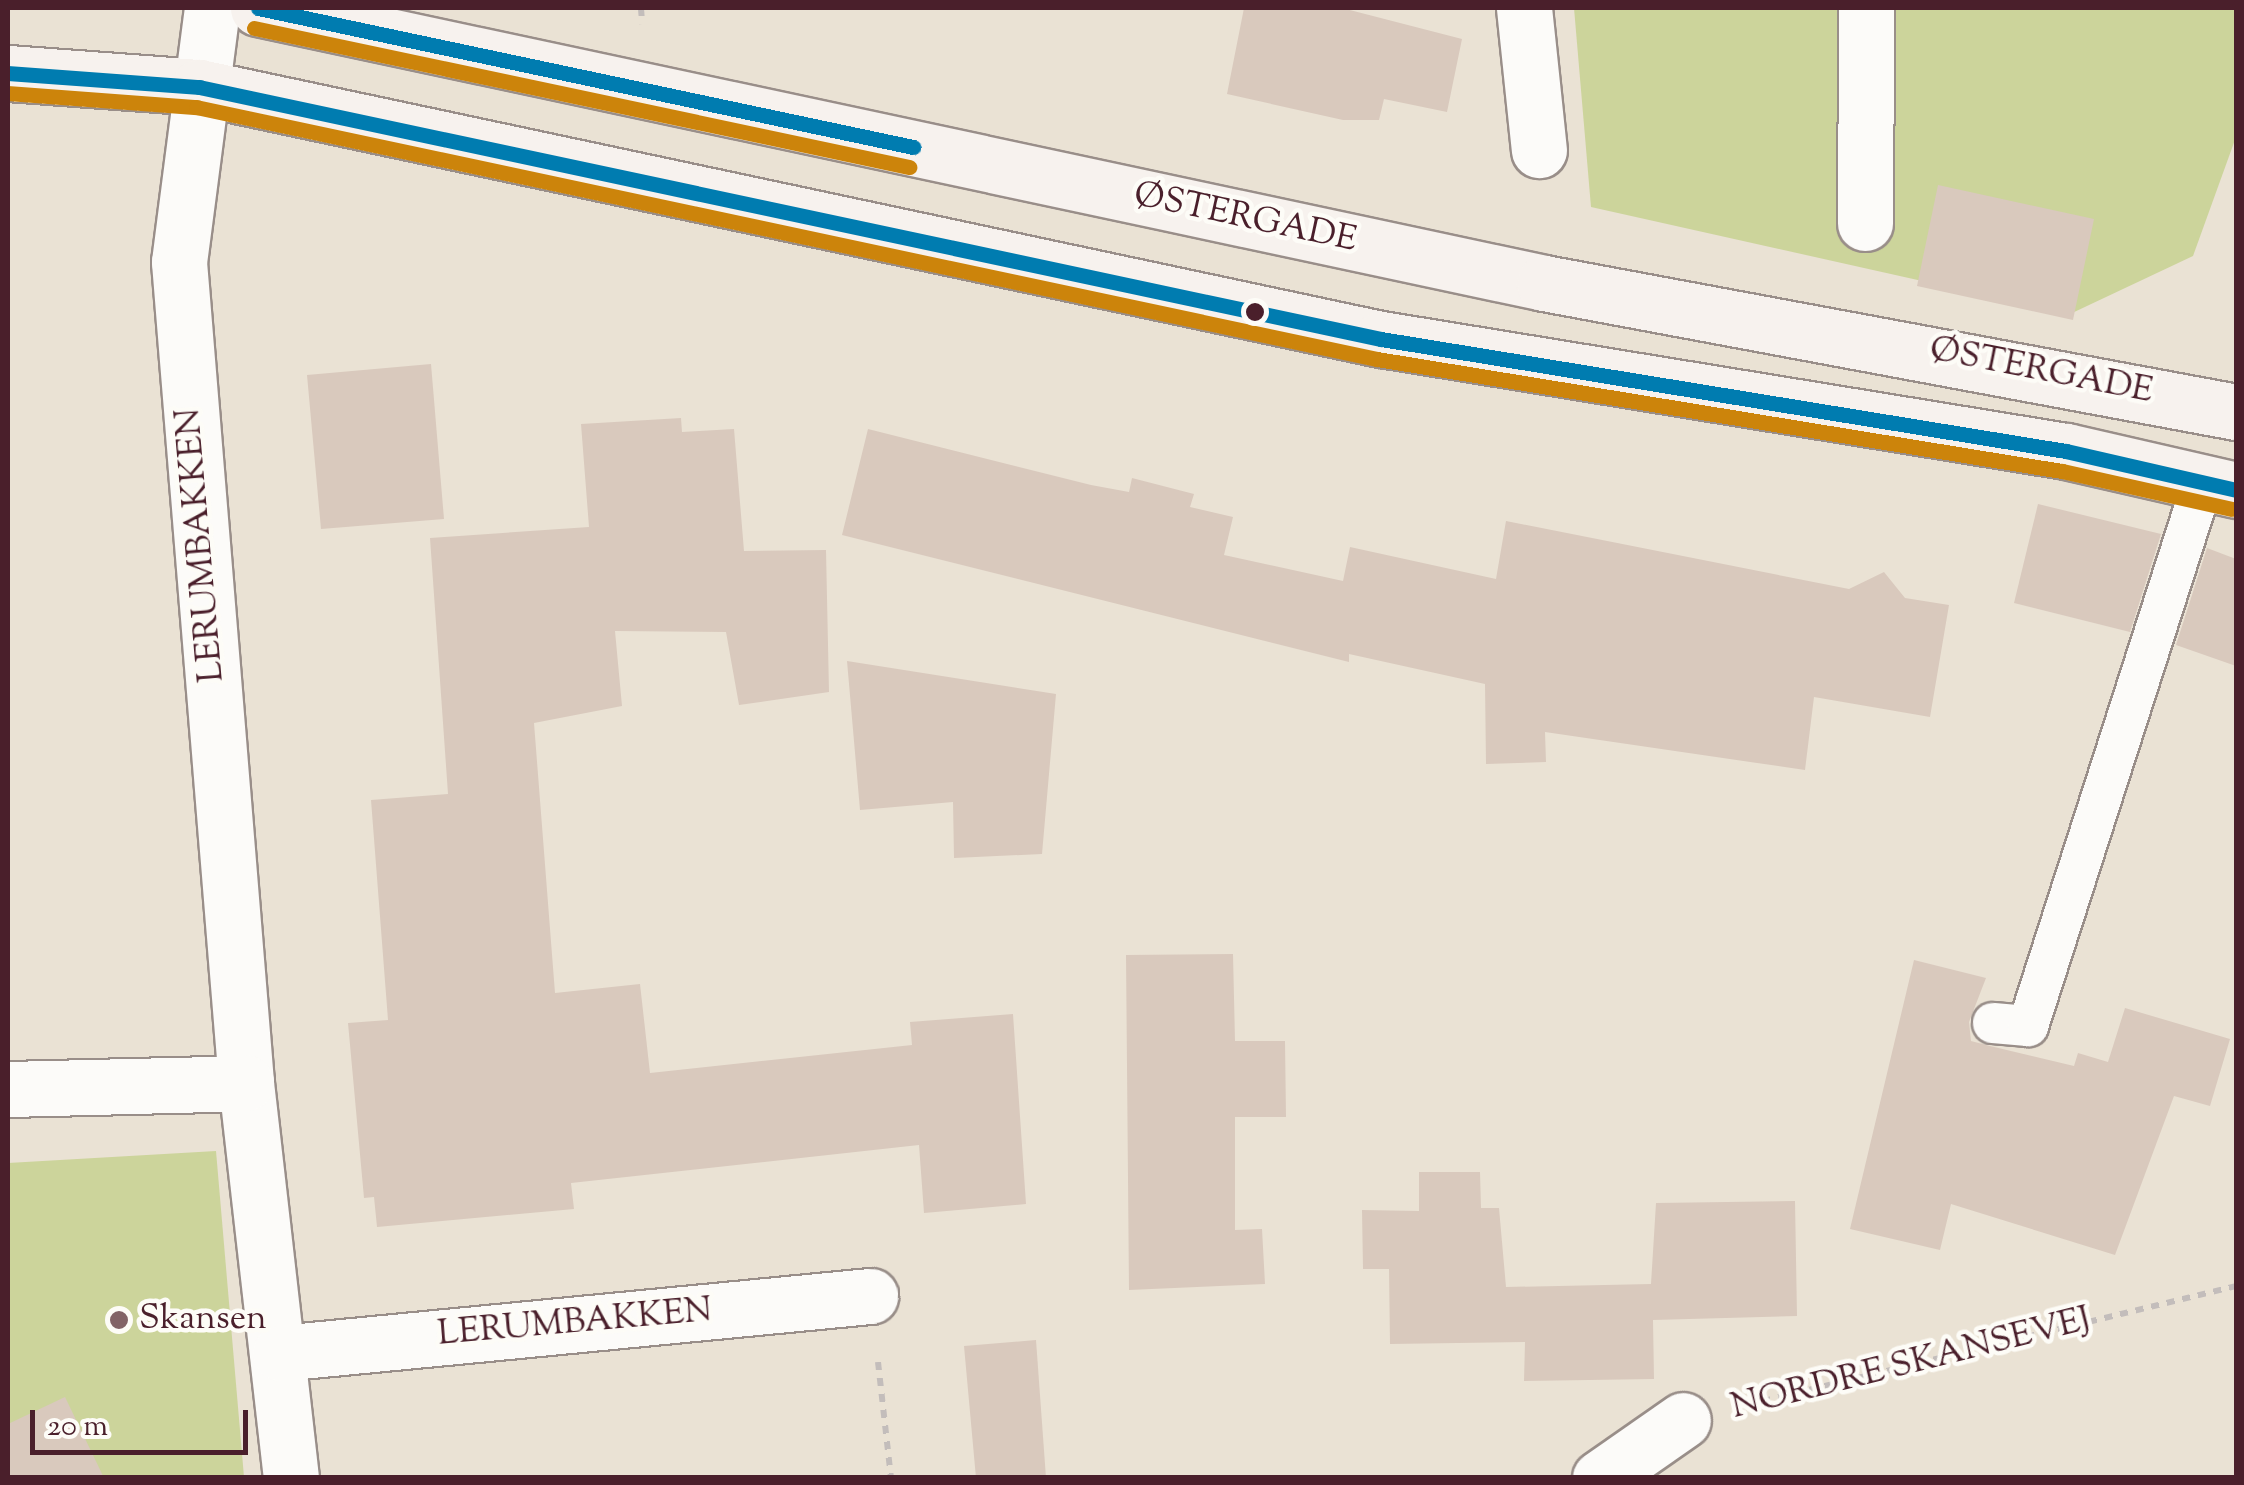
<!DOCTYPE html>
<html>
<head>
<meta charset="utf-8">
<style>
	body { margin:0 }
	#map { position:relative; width:2244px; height:1485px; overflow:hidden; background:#eae2d4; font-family:"Sorts Mill Goudy",serif }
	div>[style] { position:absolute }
	.green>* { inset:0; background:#ccd49b }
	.building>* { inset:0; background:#d9c9bd }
	.path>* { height:6px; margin-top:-3px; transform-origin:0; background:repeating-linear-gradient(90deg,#c3bdbb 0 8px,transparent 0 16px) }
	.roads { filter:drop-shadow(2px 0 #998e89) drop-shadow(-2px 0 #998e89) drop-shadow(0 2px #998e89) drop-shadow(0 -2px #998e89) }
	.service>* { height:40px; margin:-20px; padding:0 20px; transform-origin:20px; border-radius:20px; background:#fcfbf9 }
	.minor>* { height:55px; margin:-27.5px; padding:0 27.5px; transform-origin:27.5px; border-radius:27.5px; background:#fcfbf9 }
	.secondary>* { height:55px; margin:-27.5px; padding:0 27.5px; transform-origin:27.5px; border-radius:27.5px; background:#f7f2ee }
	.bus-1>* { height:15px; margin:-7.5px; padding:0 7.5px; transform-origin:7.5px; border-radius:7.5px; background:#007cb0 }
	.bus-2>* { height:15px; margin:-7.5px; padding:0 7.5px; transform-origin:7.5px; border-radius:7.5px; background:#cc840b }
	.dots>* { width:28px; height:28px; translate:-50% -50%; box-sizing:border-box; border:5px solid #fdfcf7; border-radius:50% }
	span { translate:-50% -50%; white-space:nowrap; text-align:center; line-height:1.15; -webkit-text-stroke:9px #fdfcf7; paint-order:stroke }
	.street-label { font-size:35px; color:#4a1f2b }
	.poi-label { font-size:35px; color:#4a1f2b }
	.left { translate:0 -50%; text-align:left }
	.frame { position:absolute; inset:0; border:10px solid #4a1f2b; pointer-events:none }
	.scale { position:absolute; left:30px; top:1410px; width:218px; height:45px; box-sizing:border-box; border:5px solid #4a1f2b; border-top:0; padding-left:12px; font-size:30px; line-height:35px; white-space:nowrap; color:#4a1f2b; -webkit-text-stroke:8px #fdfcf7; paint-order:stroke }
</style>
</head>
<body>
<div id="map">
	<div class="green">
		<i style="clip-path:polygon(1574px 8px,2236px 8px,2236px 137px,2193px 256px,2070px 314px,1591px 207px)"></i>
		<i style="clip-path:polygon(216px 1151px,244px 1477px,8px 1478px,8px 1163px)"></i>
	</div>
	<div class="building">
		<i style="clip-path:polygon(1244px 8px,1342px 8px,1462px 39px,1447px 112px,1384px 99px,1379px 120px,1343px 120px,1227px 94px)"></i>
		<i style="clip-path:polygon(1938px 185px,2094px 219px,2073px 320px,1917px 286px)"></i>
		<i style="clip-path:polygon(431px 364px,444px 519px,321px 529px,307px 375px)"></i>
		<i style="clip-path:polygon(681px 418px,682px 432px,734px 429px,744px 551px,826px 550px,829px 692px,739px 705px,726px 632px,615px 631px,622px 706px,534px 723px,555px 993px,640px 984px,650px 1073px,912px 1045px,910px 1022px,1013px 1014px,1026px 1204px,924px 1213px,919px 1145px,571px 1183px,574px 1209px,377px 1227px,374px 1197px,364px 1198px,348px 1023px,388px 1020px,371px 800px,448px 794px,430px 538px,589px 527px,581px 424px)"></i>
		<i style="clip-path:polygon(868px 429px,1091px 485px,1129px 492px,1132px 478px,1194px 494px,1190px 507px,1233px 517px,1224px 555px,1343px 581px,1350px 547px,1496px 579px,1506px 521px,1849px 589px,1884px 572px,1905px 598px,1949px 605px,1930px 717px,1814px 697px,1805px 770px,1545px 732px,1546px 762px,1486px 764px,1485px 684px,1349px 654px,1349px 662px,842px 535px)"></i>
		<i style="clip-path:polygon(2038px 504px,2161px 534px,2130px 632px,2014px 603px)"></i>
		<i style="clip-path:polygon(2207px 548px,2236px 559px,2236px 666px,2176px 645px)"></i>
		<i style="clip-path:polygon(847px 661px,1056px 694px,1042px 854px,954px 858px,953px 802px,860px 810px)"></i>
		<i style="clip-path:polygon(1233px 954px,1235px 1041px,1285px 1041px,1286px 1117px,1235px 1117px,1235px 1230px,1262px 1229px,1265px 1284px,1129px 1290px,1126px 955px)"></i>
		<i style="clip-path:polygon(1914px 960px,1986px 978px,1969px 1022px,1971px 1041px,1990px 1046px,2074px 1066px,2078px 1053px,2108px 1062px,2125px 1008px,2230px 1039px,2210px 1106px,2174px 1096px,2115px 1255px,1951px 1204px,1940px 1250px,1850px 1229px)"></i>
		<i style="clip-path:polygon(1419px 1172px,1480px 1172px,1481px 1208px,1499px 1208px,1506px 1287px,1651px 1284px,1656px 1203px,1795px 1201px,1797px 1316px,1653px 1320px,1654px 1379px,1524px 1381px,1525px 1342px,1390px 1344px,1389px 1269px,1363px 1269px,1362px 1210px,1419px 1211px)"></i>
		<i style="clip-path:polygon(1036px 1340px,1046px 1478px,976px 1478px,964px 1346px)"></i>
		<i style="clip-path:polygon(65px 1397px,104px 1478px,8px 1478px,8px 1424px)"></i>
	</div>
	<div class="path">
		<i style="left:641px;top:8px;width:16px;rotate:86deg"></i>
		<i style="left:878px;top:1362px;width:117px;rotate:83.6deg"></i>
		<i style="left:1747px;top:1405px;width:503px;rotate:-13.68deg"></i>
	</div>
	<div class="roads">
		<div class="service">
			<i style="left:1993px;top:1023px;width:35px;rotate:5deg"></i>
			<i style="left:2028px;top:1026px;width:571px;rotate:-72.17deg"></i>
		</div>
		<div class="minor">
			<i style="left:212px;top:8px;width:256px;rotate:97.4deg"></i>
			<i style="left:179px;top:262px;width:824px;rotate:85.33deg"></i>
			<i style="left:246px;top:1083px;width:398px;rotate:83.5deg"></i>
			<i style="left:1524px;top:8px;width:143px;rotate:84deg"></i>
			<i style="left:1865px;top:223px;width:215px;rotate:-89.7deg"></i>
			<i style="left:8px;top:1089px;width:238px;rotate:-1.4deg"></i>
			<i style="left:280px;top:1353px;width:593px;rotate:-5.52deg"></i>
			<i style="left:1600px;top:1478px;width:101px;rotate:-34.9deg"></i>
		</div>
		<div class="secondary">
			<i style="left:258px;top:8px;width:1315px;rotate:12.07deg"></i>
			<i style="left:1544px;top:283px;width:704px;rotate:10.56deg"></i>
			<i style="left:8px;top:73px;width:192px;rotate:4.2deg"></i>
			<i style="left:199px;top:87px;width:1209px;rotate:12.04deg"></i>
			<i style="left:1381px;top:339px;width:694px;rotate:9.29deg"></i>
			<i style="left:2066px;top:451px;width:174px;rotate:12.9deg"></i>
		</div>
	</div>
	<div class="bus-1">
		<i style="left:258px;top:8px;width:670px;rotate:11.98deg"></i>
		<i style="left:8px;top:73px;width:192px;rotate:4.2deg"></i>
		<i style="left:199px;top:87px;width:1209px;rotate:12.04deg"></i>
		<i style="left:1381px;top:339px;width:694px;rotate:9.29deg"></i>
		<i style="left:2066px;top:451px;width:174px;rotate:12.9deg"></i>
	</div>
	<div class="bus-2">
		<i style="left:254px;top:28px;width:670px;rotate:11.98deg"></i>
		<i style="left:8px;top:93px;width:189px;rotate:4.3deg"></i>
		<i style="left:196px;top:107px;width:1208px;rotate:12.05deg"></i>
		<i style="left:1377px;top:359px;width:694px;rotate:9.29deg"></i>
		<i style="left:2062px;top:471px;width:174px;rotate:12.6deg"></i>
	</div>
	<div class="dots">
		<i style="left:1255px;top:312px;background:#4a1f2b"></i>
		<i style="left:119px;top:1320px;background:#826366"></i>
	</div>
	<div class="street-label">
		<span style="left:1245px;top:219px;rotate:12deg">ØSTERGADE</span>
		<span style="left:2041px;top:372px;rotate:11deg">ØSTERGADE</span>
		<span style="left:202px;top:545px;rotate:-95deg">LERUMBAKKEN</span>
		<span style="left:575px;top:1324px;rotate:-5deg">LERUMBAKKEN</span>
		<span style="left:1911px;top:1365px;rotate:-14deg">NORDRE SKANSEVEJ</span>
	</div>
	<div class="poi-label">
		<span class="left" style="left:139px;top:1320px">Skansen</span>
	</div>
	<div class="frame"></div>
	<div class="scale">20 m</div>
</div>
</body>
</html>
